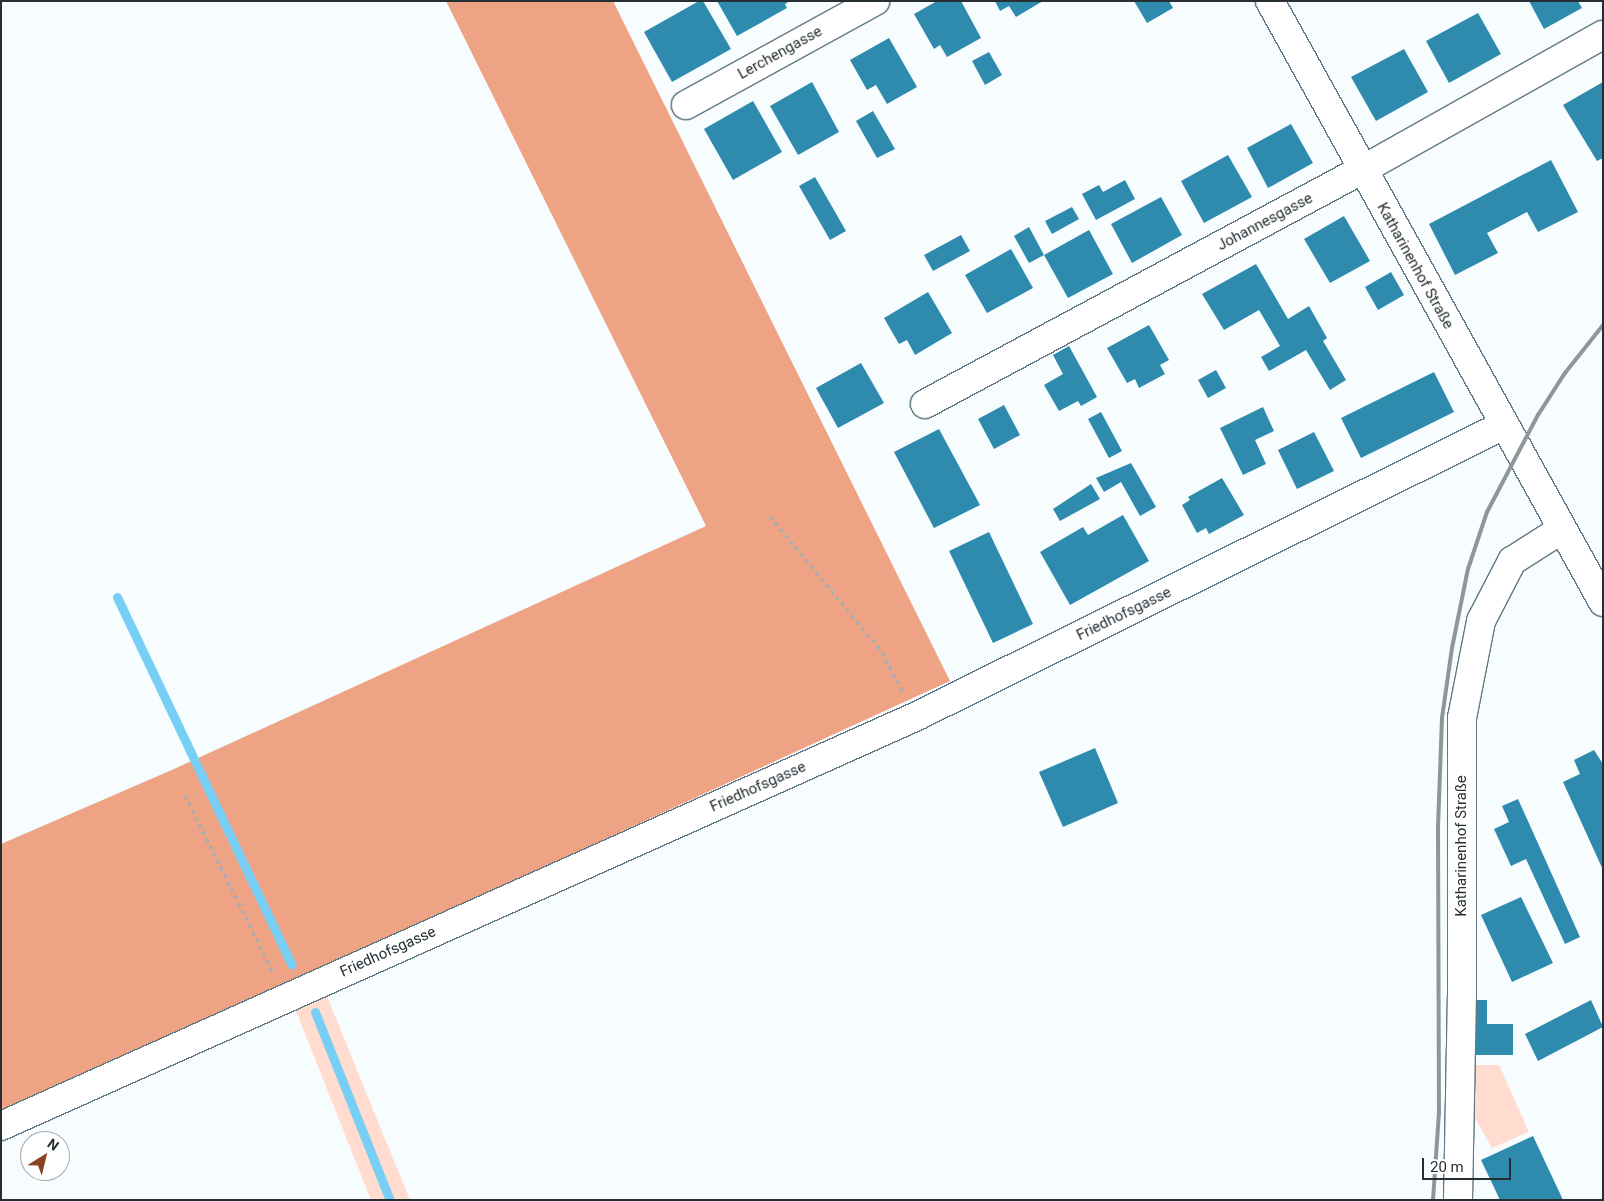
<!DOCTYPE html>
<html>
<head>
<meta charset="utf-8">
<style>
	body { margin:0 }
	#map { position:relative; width:1604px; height:1201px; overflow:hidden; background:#f7fcff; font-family:Roboto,sans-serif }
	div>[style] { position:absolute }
	.green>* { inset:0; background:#ffdccf }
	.forest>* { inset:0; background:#efa385 }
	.stream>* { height:9px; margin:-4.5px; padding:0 4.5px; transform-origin:4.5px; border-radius:4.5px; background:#77cff5 }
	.building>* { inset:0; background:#2e8bae }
	.path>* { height:3px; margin-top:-1.5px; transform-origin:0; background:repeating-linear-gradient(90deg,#a7aeb2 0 4px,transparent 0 8px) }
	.roads { filter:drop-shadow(1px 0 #617984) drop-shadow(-1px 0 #617984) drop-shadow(0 1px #617984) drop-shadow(0 -1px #617984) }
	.street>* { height:28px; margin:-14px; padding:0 14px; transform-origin:14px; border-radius:14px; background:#fff }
	.rail>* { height:4px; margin:-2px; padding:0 2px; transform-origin:2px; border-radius:2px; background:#8e969a }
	span { translate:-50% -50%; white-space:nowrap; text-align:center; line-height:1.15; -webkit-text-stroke:5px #fff; paint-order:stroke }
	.street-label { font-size:15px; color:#252f34 }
	.frame { position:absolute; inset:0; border:2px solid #252f34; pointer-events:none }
	.north { position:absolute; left:20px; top:1131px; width:50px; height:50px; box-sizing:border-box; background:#fff; border:1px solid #a8acae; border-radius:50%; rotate:36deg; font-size:14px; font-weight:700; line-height:20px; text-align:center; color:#252f34 }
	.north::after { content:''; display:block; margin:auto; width:18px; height:22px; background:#8b4224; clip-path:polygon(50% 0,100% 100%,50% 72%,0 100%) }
	.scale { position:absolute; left:1422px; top:1158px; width:89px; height:22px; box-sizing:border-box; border:2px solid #252f34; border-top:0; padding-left:6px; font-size:15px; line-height:18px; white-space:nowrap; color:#252f34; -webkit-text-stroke:4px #fff; paint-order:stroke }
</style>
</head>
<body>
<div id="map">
	<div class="green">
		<i style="clip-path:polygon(326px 994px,410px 1200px,371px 1200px,294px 1006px)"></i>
		<i style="clip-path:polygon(1472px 1065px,1499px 1065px,1529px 1132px,1492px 1148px,1470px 1110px)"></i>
	</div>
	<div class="forest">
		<i style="clip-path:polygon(446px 1px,613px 1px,950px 681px,1px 1116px,1px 844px,174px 769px,706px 526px)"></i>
	</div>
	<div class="stream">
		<i style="left:117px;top:597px;width:407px;rotate:64.6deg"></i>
		<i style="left:315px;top:1012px;width:202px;rotate:68.3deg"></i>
	</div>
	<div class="building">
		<i style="clip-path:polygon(699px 1px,703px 1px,731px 49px,672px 82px,644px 32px)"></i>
		<i style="clip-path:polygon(717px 1px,790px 1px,785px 4px,787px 8px,737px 36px)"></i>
		<i style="clip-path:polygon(937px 1px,961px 1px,981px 38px,947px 57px,940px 45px,934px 49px,914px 14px)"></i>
		<i style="clip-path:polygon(995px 1px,1043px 1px,1016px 17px,1009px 6px,1000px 11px)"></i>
		<i style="clip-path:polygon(1134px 1px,1169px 1px,1173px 8px,1147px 23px)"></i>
		<i style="clip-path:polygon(1529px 1px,1578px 1px,1582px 8px,1544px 29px)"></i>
		<i style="clip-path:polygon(1478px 13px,1501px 54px,1449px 83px,1426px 41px)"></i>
		<i style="clip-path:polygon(889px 38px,917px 87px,887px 104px,876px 85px,867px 90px,850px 60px)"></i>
		<i style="clip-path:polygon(1404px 49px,1428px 92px,1376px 121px,1351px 77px)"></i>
		<i style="clip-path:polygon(989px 52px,1002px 75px,985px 85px,972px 61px)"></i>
		<i style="clip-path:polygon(812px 82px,839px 132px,798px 155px,770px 106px)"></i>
		<i style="clip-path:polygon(1603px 82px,1603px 158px,1597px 161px,1563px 105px)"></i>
		<i style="clip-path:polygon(753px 101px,782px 152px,733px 180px,704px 129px)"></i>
		<i style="clip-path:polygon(873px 111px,895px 149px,877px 158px,856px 121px)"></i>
		<i style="clip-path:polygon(1291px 124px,1313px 163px,1268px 188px,1247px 148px)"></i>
		<i style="clip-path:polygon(1228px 155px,1252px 197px,1204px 223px,1181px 181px)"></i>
		<i style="clip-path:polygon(1551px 160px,1578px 212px,1538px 232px,1527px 212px,1487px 233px,1498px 253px,1455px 275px,1429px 224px)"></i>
		<i style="clip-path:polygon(815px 177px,846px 231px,830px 240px,799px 186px)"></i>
		<i style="clip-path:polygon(1125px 180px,1135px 199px,1096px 220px,1082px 194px,1099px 185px,1103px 192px)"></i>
		<i style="clip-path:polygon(1161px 197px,1182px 235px,1132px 263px,1111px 224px)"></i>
		<i style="clip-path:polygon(1072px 207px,1079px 219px,1052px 234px,1045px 221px)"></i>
		<i style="clip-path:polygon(1344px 216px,1370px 261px,1330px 283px,1304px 239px)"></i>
		<i style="clip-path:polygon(1029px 227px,1044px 255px,1029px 263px,1014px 236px)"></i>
		<i style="clip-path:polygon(1089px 230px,1113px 274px,1068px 298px,1044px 255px)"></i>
		<i style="clip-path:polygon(961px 235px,970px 251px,933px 271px,924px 255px)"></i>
		<i style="clip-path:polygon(1011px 249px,1033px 288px,987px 313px,965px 275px)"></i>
		<i style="clip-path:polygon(1256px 264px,1288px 319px,1309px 306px,1327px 338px,1323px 341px,1346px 380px,1330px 390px,1306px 350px,1269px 371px,1261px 357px,1280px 346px,1259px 310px,1224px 330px,1202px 294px)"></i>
		<i style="clip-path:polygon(1391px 272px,1404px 295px,1378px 310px,1365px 287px)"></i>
		<i style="clip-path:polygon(928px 292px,952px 333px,915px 355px,907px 340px,899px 344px,884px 318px)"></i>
		<i style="clip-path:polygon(1149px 325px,1169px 360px,1160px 365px,1165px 374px,1139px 388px,1135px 379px,1127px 383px,1107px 348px)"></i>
		<i style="clip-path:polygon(1069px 346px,1097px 397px,1081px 406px,1078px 401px,1059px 411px,1044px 385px,1063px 374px,1053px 355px)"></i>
		<i style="clip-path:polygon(861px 363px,884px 403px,838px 428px,816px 388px)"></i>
		<i style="clip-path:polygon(1216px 370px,1226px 388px,1208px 398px,1198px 380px)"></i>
		<i style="clip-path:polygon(1434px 372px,1454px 412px,1361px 458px,1341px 418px)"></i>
		<i style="clip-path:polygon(1004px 405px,1020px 435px,994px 449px,978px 419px)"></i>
		<i style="clip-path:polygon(1263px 407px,1274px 431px,1255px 440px,1266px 464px,1243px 475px,1220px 428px)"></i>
		<i style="clip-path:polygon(1101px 412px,1122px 451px,1109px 458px,1088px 419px)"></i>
		<i style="clip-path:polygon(939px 429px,980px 505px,934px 528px,894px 452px)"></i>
		<i style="clip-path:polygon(1314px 432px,1334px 471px,1297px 489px,1278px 450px)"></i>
		<i style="clip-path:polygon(1131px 463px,1156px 507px,1140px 516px,1121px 482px,1104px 492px,1096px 478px)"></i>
		<i style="clip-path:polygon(1222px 478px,1244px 515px,1209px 534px,1206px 528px,1197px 533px,1182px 505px,1190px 500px,1188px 497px)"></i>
		<i style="clip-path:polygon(1091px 484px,1100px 499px,1060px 521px,1053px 509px)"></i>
		<i style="clip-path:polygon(1123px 515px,1149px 561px,1070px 605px,1040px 552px,1083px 527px,1088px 535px)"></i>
		<i style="clip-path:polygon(989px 532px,1033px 624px,993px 643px,949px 551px)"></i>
		<i style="clip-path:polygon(1095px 748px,1118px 803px,1063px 827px,1039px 772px)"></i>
		<i style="clip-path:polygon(1594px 750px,1603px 764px,1603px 870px,1563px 782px,1580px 774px,1574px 760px)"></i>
		<i style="clip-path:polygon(1518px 799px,1580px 937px,1565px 944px,1526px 859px,1511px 866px,1494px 829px,1509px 822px,1502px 806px)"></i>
		<i style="clip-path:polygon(1521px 897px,1553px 963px,1512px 982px,1481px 915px)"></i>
		<i style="clip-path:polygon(1473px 1000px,1487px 1000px,1487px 1024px,1513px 1024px,1513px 1055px,1473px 1055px)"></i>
		<i style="clip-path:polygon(1591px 1000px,1603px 1027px,1538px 1061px,1525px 1034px)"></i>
		<i style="clip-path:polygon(1533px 1136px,1563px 1200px,1500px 1200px,1481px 1160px)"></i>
	</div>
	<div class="path">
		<i style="left:770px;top:516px;width:176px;rotate:50.5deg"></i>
		<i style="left:882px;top:652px;width:45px;rotate:62.3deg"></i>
		<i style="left:185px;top:795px;width:198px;rotate:63.6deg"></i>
	</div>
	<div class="roads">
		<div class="street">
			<i style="left:1270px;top:1px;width:687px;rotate:61.01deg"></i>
			<i style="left:686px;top:105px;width:216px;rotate:-28.8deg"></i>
			<i style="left:925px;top:404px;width:496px;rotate:-28.2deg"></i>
			<i style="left:1362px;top:170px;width:276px;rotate:-29.3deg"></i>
			<i style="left:1px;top:1126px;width:1004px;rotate:-24.11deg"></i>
			<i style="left:917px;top:716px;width:655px;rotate:-26.37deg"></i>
			<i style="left:1458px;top:1200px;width:204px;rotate:-88.9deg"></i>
			<i style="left:1462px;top:996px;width:278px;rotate:-90deg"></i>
			<i style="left:1462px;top:718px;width:99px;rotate:-78.9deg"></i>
			<i style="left:1481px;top:621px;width:68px;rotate:-62.7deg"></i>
			<i style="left:1512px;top:561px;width:59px;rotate:-32.6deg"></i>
		</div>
	</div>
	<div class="rail">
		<i style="left:1433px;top:1200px;width:87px;rotate:-86.1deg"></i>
		<i style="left:1439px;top:1113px;width:286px;rotate:-90.2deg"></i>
		<i style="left:1438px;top:827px;width:109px;rotate:-87.9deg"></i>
		<i style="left:1442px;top:718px;width:71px;rotate:-81.9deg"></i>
		<i style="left:1452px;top:648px;width:81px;rotate:-78.6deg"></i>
		<i style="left:1468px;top:569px;width:60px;rotate:-71.6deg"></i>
		<i style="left:1487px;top:512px;width:110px;rotate:-62.3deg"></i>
		<i style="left:1538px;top:415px;width:50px;rotate:-57.3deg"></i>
		<i style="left:1565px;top:373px;width:61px;rotate:-51.6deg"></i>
	</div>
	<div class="street-label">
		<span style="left:780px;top:53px;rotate:-29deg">Lerchengasse</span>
		<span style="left:1265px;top:222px;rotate:-28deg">Johannesgasse</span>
		<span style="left:1415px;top:266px;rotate:61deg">Katharinenhof Straße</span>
		<span style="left:1124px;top:614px;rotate:-26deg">Friedhofsgasse</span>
		<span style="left:758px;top:787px;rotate:-24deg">Friedhofsgasse</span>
		<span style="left:1462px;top:846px;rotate:-90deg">Katharinenhof Straße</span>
		<span style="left:388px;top:952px;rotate:-24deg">Friedhofsgasse</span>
	</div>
	<div class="frame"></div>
	<div class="north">N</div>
	<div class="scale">20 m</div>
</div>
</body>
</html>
